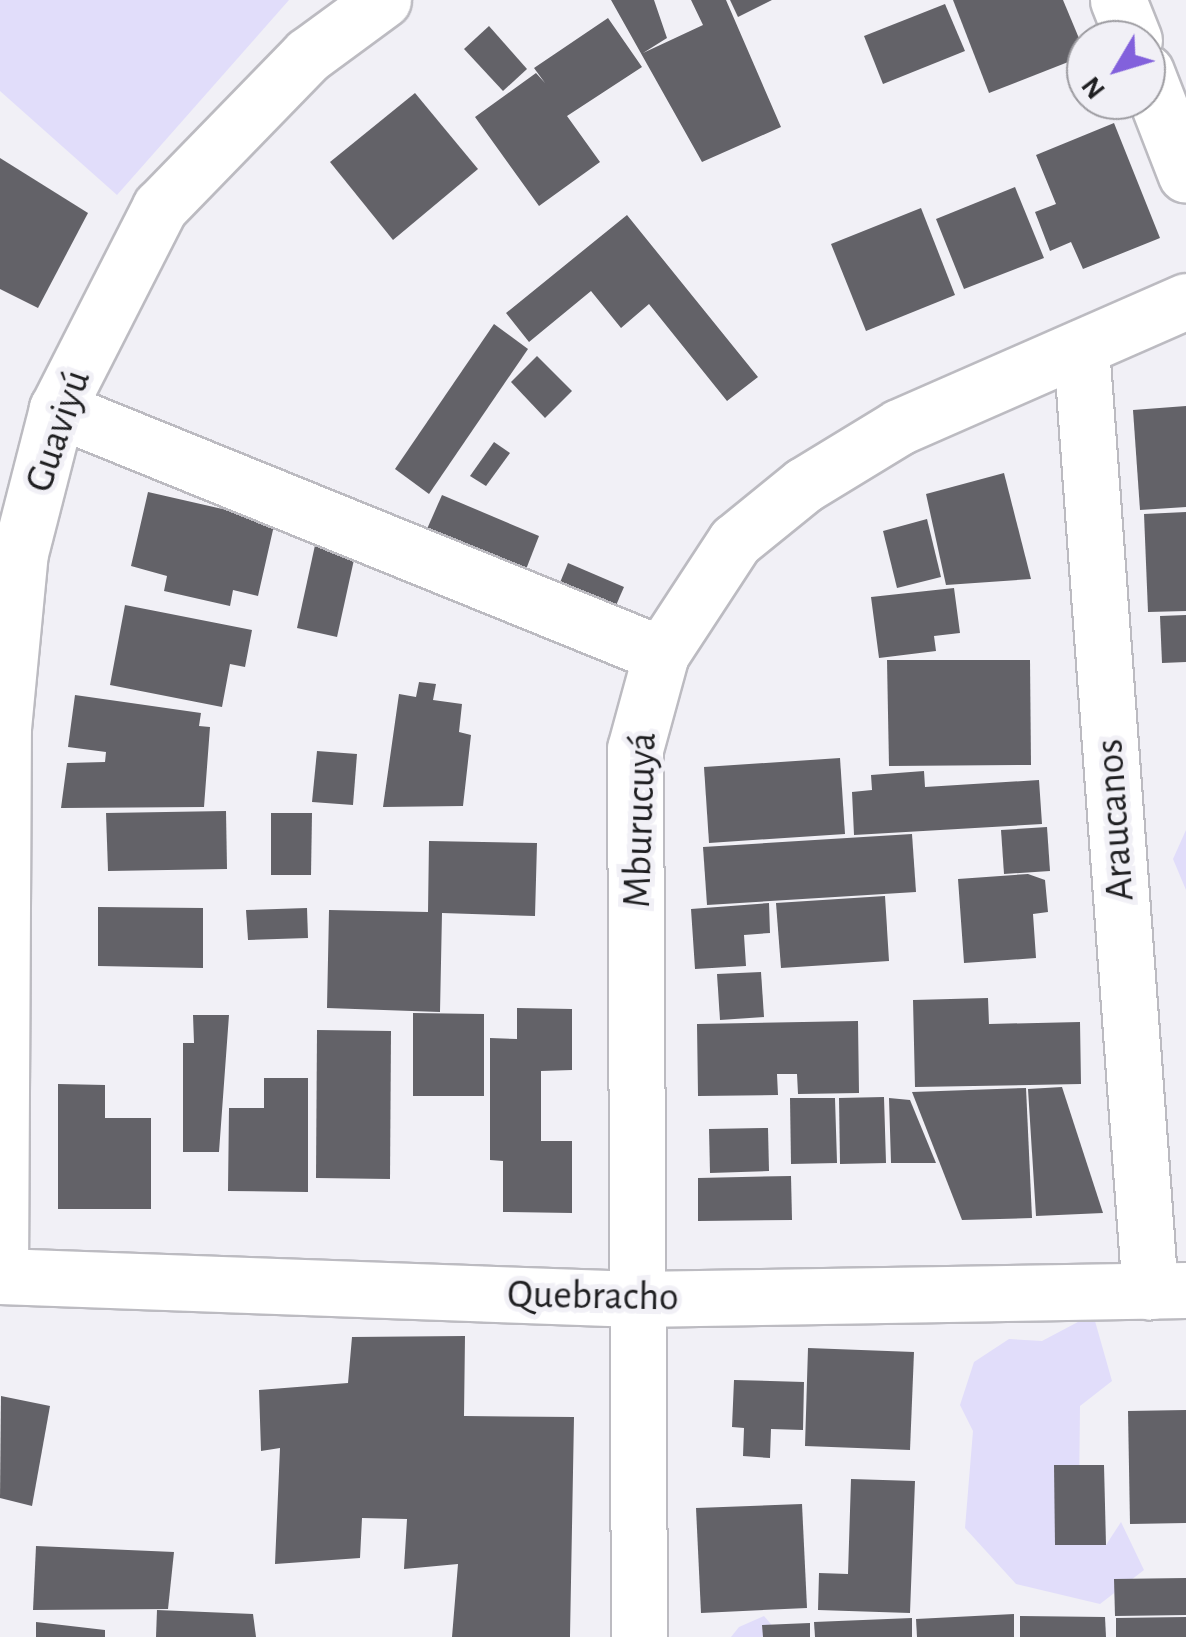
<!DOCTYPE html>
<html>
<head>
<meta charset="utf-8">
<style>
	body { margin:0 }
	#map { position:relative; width:1186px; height:1637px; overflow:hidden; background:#f1f0f6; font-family:"Alegreya Sans",sans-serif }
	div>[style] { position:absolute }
	.green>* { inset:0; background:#e1ddfa }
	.building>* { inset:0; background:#636268 }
	.roads { filter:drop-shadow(2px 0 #bcbbc1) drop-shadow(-2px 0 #bcbbc1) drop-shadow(0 2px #bcbbc1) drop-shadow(0 -2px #bcbbc1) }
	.minor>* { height:55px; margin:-27.5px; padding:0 27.5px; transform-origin:27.5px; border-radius:27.5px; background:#fff }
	span { translate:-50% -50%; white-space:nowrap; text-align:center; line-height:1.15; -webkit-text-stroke:10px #f1f0f6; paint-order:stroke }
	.street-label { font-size:40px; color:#1f1f21 }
	.north { position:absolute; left:1066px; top:20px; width:100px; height:100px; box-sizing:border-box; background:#f1f0f6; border:2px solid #9d9ca1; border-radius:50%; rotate:232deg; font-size:28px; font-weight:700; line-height:40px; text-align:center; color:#1f1f21 }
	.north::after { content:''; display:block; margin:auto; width:35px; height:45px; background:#8261dc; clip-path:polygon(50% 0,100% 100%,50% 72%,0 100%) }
</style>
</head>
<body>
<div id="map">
	<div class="green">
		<i style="clip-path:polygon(0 0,289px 0,117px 195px,0 91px)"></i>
		<i style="clip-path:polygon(1186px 830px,1186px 890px,1173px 859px)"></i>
		<i style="clip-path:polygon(1093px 1314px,1112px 1381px,1080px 1406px,1079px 1494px,1056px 1525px,1076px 1545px,1106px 1545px,1121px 1522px,1144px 1570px,1100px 1604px,1016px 1584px,965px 1528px,973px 1431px,960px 1405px,974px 1362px,1009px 1339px,1042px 1341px)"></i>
		<i style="clip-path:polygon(764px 1616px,782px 1637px,731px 1637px,739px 1627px)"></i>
	</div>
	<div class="building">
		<i style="clip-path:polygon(611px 0,654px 0,667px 38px,643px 53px,703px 25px,691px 0,726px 0,781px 127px,702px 162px)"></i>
		<i style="clip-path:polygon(730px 0,772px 0,738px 17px)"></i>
		<i style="clip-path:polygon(953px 0,1063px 0,1086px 55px,989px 93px)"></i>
		<i style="clip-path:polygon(945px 4px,965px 51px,883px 84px,864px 36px)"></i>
		<i style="clip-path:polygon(608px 18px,642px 67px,567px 116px,600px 162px,539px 206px,475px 117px,536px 73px,545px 83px,534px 68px)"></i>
		<i style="clip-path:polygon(489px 26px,527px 69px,503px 91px,464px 49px)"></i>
		<i style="clip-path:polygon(415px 93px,478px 169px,393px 240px,330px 162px)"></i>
		<i style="clip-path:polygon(1114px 123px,1160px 238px,1083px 269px,1071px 242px,1050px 251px,1035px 212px,1056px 204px,1036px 155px)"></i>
		<i style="clip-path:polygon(0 158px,88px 213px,38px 308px,0 289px)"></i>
		<i style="clip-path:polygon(1015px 187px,1044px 258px,964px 289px,936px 219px)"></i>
		<i style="clip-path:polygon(921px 208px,955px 295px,866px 331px,831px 244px)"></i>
		<i style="clip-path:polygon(627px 215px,758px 377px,727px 401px,649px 304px,621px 328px,591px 291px,529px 342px,506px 313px)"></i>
		<i style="clip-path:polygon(494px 324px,528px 349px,429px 494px,395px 469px)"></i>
		<i style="clip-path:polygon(537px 356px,572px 391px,545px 418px,511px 382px)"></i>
		<i style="clip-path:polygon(1186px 406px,1186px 507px,1140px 510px,1133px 410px)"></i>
		<i style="clip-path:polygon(494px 442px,510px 453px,486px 486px,470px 476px)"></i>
		<i style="clip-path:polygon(1004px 473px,1031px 579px,946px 585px,926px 494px)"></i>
		<i style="clip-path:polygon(148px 492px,275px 521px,258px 596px,233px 590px,230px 606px,164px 591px,167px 576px,131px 566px)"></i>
		<i style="clip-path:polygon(442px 495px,539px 536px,525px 572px,427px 529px)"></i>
		<i style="clip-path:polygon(1186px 512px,1186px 611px,1148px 612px,1144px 514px)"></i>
		<i style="clip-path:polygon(927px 519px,941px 577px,897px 588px,883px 531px)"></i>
		<i style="clip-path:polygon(317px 536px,357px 546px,337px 637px,297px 628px)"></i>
		<i style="clip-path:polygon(568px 563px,624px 587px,614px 610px,559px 585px)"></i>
		<i style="clip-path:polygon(954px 588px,960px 633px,934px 636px,936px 651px,879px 658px,871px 597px)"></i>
		<i style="clip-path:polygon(125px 605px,252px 630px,245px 667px,230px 664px,222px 707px,110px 685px)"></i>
		<i style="clip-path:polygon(1186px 615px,1186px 662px,1162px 663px,1160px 616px)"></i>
		<i style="clip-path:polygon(887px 660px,1030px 660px,1031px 765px,889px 766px)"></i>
		<i style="clip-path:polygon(419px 682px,436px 684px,433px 700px,462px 704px,459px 732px,471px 735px,463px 806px,383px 807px,399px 694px,416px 697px)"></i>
		<i style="clip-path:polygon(75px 695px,201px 713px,199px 726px,210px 727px,204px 807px,61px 808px,67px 763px,105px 762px,106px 752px,68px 747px)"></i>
		<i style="clip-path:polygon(317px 751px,357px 754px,353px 805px,312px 802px)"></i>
		<i style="clip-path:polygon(840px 758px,845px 834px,709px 843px,704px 767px)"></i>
		<i style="clip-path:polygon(924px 771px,925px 787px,1039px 780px,1042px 824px,854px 835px,852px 792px,872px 790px,871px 775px)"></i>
		<i style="clip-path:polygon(226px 811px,227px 869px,108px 871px,106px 813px)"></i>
		<i style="clip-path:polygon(271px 813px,312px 813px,311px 875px,271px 875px)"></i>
		<i style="clip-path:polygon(1047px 827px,1050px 871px,1004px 874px,1001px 830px)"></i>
		<i style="clip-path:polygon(912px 834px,916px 892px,707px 905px,703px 847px)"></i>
		<i style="clip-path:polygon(429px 841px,537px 843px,535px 916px,442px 913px,440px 1012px,327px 1008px,329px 910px,428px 912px)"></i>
		<i style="clip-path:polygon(1028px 874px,1045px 880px,1048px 912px,1033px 914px,1036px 958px,964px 963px,958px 879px)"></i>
		<i style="clip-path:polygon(885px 896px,889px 961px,781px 968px,776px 903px)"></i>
		<i style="clip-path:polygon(769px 903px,770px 933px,744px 935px,746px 966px,695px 969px,691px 909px)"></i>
		<i style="clip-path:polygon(98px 907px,203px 908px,203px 968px,98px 966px)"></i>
		<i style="clip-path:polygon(307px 908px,308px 938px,248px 940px,246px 910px)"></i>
		<i style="clip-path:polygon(761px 972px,764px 1017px,720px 1020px,717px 974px)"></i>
		<i style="clip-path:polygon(988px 998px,989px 1024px,1080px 1022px,1081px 1084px,915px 1087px,913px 1000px)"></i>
		<i style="clip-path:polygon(517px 1008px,572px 1009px,572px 1070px,541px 1071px,541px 1141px,572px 1141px,572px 1213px,503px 1212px,503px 1161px,490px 1160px,490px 1038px,517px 1039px)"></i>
		<i style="clip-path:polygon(413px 1013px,484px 1014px,484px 1096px,413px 1096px)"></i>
		<i style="clip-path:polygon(193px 1015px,229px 1015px,219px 1152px,183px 1152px,183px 1043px,194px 1043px)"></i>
		<i style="clip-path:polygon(858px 1021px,859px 1093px,798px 1094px,797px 1074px,777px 1074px,778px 1095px,698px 1096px,697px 1024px)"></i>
		<i style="clip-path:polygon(317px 1030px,391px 1031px,390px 1179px,316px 1178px)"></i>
		<i style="clip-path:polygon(264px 1078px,308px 1078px,308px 1192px,228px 1191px,229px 1108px,264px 1108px)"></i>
		<i style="clip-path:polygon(58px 1084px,105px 1085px,105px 1118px,151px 1118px,151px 1209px,58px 1209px)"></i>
		<i style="clip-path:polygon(1062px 1087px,1103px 1213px,1036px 1216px,1028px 1089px)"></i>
		<i style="clip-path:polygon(1026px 1088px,1032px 1218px,962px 1220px,912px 1092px)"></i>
		<i style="clip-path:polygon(884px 1097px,886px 1163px,840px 1164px,839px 1098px)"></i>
		<i style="clip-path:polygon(790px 1098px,835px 1098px,837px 1163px,791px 1164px)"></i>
		<i style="clip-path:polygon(889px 1098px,910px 1100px,936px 1163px,891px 1163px)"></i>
		<i style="clip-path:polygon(768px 1128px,769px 1171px,710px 1173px,709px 1129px)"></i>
		<i style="clip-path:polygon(791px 1176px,792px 1220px,698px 1221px,698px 1178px)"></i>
		<i style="clip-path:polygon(465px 1336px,464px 1416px,574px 1417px,570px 1637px,452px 1637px,458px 1564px,404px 1569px,407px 1519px,362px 1518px,360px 1558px,275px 1564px,280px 1448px,261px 1451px,259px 1390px,348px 1383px,352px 1337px)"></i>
		<i style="clip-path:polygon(808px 1348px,914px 1352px,910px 1450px,805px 1446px)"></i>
		<i style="clip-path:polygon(734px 1380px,804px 1382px,803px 1430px,771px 1429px,770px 1458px,743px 1456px,744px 1428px,732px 1427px)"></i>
		<i style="clip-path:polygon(1px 1396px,50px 1406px,32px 1506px,0 1498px)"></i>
		<i style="clip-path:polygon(1186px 1410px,1186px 1523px,1130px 1524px,1128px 1411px)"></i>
		<i style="clip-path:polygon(1054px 1465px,1104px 1465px,1106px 1545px,1055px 1545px)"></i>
		<i style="clip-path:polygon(851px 1479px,915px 1481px,910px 1613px,818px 1610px,819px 1573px,848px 1574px)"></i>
		<i style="clip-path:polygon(802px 1504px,807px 1608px,701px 1613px,696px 1508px)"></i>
		<i style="clip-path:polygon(36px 1546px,174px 1552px,168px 1609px,33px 1610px)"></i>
		<i style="clip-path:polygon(1186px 1578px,1186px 1615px,1115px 1616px,1114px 1579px)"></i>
		<i style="clip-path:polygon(157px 1610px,253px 1614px,256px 1637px,156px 1637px)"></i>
		<i style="clip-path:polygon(1014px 1614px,1014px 1637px,917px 1637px,916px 1619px)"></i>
		<i style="clip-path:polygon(1020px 1616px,1105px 1617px,1106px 1637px,1020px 1637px)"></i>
		<i style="clip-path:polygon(1186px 1617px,1186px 1637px,1116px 1637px,1116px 1618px)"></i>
		<i style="clip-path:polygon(912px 1618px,912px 1637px,815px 1637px,814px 1622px)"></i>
		<i style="clip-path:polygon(36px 1622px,105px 1630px,105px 1637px,36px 1637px)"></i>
		<i style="clip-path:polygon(810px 1623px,810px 1637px,763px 1637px,762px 1625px)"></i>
	</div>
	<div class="roads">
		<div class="minor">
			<i style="left:1118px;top:0;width:43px;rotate:68.2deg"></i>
			<i style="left:1146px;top:72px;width:110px;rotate:68.8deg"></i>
			<i style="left:1081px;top:348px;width:946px;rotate:85.82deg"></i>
			<i style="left:57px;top:409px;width:652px;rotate:22.08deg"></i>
			<i style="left:0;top:1276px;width:548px;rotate:-89.69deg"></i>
			<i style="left:3px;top:728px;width:176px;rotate:-84.5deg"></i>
			<i style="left:20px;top:553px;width:149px;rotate:-75.6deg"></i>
			<i style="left:57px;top:409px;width:227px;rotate:-63deg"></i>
			<i style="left:160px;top:207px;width:212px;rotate:-45.8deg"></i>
			<i style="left:308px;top:55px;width:93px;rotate:-36.3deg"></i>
			<i style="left:0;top:1276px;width:637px;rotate:2.07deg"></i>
			<i style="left:637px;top:1299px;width:549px;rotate:-0.94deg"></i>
			<i style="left:639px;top:1637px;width:888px;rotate:-90.26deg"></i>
			<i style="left:635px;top:749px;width:98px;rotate:-74.7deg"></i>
			<i style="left:661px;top:654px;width:135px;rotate:-56.8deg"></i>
			<i style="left:735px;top:541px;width:89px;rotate:-39.1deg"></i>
			<i style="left:804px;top:485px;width:111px;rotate:-31.4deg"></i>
			<i style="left:899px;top:427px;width:313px;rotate:-23.7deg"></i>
		</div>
	</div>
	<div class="street-label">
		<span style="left:58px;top:431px;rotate:-71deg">Guaviyú</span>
		<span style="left:640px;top:820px;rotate:-88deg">Mburucuyá</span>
		<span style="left:1115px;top:820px;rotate:-94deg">Araucanos</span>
		<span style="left:593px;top:1296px;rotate:1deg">Quebracho</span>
	</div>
	<div class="north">N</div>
</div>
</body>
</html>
